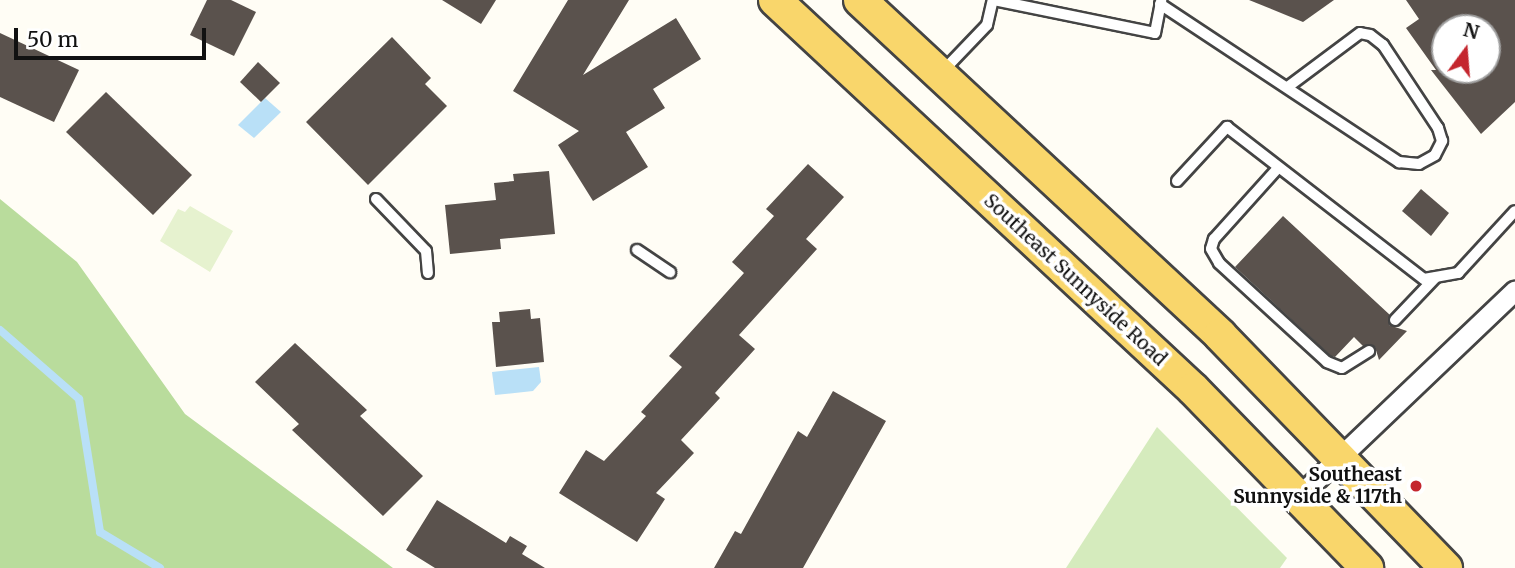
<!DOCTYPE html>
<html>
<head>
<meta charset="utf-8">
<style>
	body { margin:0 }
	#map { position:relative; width:1515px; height:568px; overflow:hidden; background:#fffdf5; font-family:Merriweather,serif }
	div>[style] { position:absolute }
	.green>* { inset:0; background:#d5ebbd }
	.forest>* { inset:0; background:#b9dc9c }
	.pitch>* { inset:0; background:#e6f2cf }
	.water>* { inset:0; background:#b9e0f7 }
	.stream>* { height:8px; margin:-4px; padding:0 4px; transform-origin:4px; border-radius:4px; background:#b9e0f7 }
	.building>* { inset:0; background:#5a524d }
	.roads { filter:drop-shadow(2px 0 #444) drop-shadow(-2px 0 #444) drop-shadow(0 2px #444) drop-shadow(0 -2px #444) }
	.lane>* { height:10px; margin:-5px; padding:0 5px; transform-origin:5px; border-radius:5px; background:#fff }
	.street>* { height:19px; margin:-9.5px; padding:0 9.5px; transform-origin:9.5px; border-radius:9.5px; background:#fff }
	.primary>* { height:32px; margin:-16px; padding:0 16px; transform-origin:16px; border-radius:16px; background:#f9d66b }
	.dots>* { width:19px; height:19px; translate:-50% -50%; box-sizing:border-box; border:4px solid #fff; border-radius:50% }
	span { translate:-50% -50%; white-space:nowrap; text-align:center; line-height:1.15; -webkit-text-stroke:7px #fff; paint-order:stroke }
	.street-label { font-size:19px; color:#111 }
	.poi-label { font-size:19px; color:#111; font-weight:700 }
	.right { translate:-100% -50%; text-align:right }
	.north { position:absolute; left:1431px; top:14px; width:70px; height:70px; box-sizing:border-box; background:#fff; border:2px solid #a0a0a0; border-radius:50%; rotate:16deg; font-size:19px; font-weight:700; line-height:28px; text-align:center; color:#111 }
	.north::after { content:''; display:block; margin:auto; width:24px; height:32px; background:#c4262e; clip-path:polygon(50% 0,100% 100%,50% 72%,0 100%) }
	.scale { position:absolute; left:14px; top:28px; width:192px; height:32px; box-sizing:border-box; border:4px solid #111; border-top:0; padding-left:9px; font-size:21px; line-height:24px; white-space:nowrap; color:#111; -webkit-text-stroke:5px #fff; paint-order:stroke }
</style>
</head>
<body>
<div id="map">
	<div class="green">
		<i style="clip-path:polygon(1157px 427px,1287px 558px,1280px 568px,1066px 568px)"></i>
	</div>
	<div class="forest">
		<i style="clip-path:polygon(0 199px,77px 262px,185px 414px,393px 568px,0 568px)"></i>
	</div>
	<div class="pitch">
		<i style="clip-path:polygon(190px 206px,233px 231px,210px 272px,160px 241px,178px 209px,185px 212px)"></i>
	</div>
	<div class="water">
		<i style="clip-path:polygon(265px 98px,281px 112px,254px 138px,238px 125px)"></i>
		<i style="clip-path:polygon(539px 367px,541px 382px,533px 391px,495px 395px,492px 372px)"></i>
	</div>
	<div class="stream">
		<i style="left:0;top:330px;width:105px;rotate:41.1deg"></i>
		<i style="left:79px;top:399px;width:135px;rotate:81deg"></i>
		<i style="left:100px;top:532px;width:70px;rotate:31deg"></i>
	</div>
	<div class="building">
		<i style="clip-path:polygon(207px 0,231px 0,256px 12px,234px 56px,190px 35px)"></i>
		<i style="clip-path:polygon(442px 0,496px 0,481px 24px)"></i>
		<i style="clip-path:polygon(568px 0,629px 0,583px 75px,676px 18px,701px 59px,653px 89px,665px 108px,626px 132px,648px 167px,593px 201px,558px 145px,579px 131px,513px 91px)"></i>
		<i style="clip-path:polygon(1249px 0,1334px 0,1303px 22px)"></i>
		<i style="clip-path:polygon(evenodd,1406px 0,1515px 0,1515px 102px,1481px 134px,1431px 70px,1436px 70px,1406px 28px,1419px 19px,1406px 0,1445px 28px,1487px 28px,1487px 70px,1445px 70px,1445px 28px)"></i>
		<i style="clip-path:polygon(0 33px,79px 70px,54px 122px,0 97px)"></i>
		<i style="clip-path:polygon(392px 37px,431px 78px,425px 84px,447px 106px,368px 185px,306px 122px)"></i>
		<i style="clip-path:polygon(258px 62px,280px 83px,261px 102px,240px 82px)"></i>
		<i style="clip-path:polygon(106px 92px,192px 175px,153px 215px,66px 132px)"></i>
		<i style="clip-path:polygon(808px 164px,844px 197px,806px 239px,817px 249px,739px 335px,755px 349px,715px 393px,720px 398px,681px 440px,694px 453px,656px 493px,665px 499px,637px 542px,559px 493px,586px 450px,604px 461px,646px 416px,641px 412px,682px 367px,669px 356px,744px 273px,732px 262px,774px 216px,766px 209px)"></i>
		<i style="clip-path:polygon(549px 171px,555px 234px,500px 239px,501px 249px,450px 254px,445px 205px,496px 200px,494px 183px,514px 181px,513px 174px)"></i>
		<i style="clip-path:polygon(1421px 189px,1449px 213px,1431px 236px,1402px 211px)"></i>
		<i style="clip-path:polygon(1283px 216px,1390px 315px,1389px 325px,1407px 331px,1379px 360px,1375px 347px,1363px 346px,1354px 337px,1335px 357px,1331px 356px,1235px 267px)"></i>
		<i style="clip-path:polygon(530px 309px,531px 319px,540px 318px,544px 362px,496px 367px,492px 322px,500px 322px,499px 312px)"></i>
		<i style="clip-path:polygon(295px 343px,367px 410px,360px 416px,423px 476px,383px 516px,292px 430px,299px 424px,255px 382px)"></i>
		<i style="clip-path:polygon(833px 391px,886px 421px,803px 568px,714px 568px,735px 531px,741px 534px,798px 431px,807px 437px)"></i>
		<i style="clip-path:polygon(437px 500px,506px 543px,510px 536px,527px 546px,522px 554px,545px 568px,435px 568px,406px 550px)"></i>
	</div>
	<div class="roads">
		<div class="lane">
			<i style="left:994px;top:0;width:164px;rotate:11.6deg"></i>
			<i style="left:1155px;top:33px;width:33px;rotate:-79deg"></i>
			<i style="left:1160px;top:4px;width:287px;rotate:33.5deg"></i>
			<i style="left:1399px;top:162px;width:20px;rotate:6deg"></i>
			<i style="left:1419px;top:164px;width:18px;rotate:-29deg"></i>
			<i style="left:1435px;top:155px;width:16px;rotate:-63deg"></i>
			<i style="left:1442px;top:141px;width:14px;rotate:-107deg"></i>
			<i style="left:1438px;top:128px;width:100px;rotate:-123.5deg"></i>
			<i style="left:1383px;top:45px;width:16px;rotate:-142deg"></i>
			<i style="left:1370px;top:35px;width:10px;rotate:-169deg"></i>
			<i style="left:1360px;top:33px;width:89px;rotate:143.3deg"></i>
			<i style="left:942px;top:72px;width:65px;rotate:-46.2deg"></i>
			<i style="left:987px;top:25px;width:26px;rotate:-77deg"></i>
			<i style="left:1278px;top:168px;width:96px;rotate:132deg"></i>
			<i style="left:1214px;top:239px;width:10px;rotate:107deg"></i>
			<i style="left:1211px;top:249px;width:16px;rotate:60deg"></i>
			<i style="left:1219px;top:263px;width:147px;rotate:42.5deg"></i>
			<i style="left:1327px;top:362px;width:16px;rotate:22deg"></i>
			<i style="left:1342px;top:368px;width:32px;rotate:-32deg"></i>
			<i style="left:1177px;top:181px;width:74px;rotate:-47.2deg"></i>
			<i style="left:1227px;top:127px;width:249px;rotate:37.7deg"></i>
			<i style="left:1424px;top:279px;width:35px;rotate:-10deg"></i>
			<i style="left:1458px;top:273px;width:84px;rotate:-47.4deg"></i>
			<i style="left:376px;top:199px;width:72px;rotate:46.1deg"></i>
			<i style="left:426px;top:251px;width:22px;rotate:85deg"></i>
			<i style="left:637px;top:250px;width:40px;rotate:34deg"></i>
			<i style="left:1395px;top:320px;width:59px;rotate:-46.4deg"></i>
		</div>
		<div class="street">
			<i style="left:1299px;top:496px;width:298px;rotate:-43.6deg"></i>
		</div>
		<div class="primary">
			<i style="left:775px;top:0;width:571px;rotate:42.94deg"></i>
			<i style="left:1193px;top:389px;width:250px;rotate:45.8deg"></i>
			<i style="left:860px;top:0;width:492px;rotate:42.9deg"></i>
			<i style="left:1220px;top:335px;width:325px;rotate:45.9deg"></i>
		</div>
	</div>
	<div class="dots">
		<i style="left:1416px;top:486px;background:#c4262e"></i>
	</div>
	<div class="street-label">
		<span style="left:1075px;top:280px;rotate:43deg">Southeast Sunnyside Road</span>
	</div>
	<div class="poi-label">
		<span class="right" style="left:1402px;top:486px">Southeast<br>Sunnyside &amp; 117th</span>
	</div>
	<div class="north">N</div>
	<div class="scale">50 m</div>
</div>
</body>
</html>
